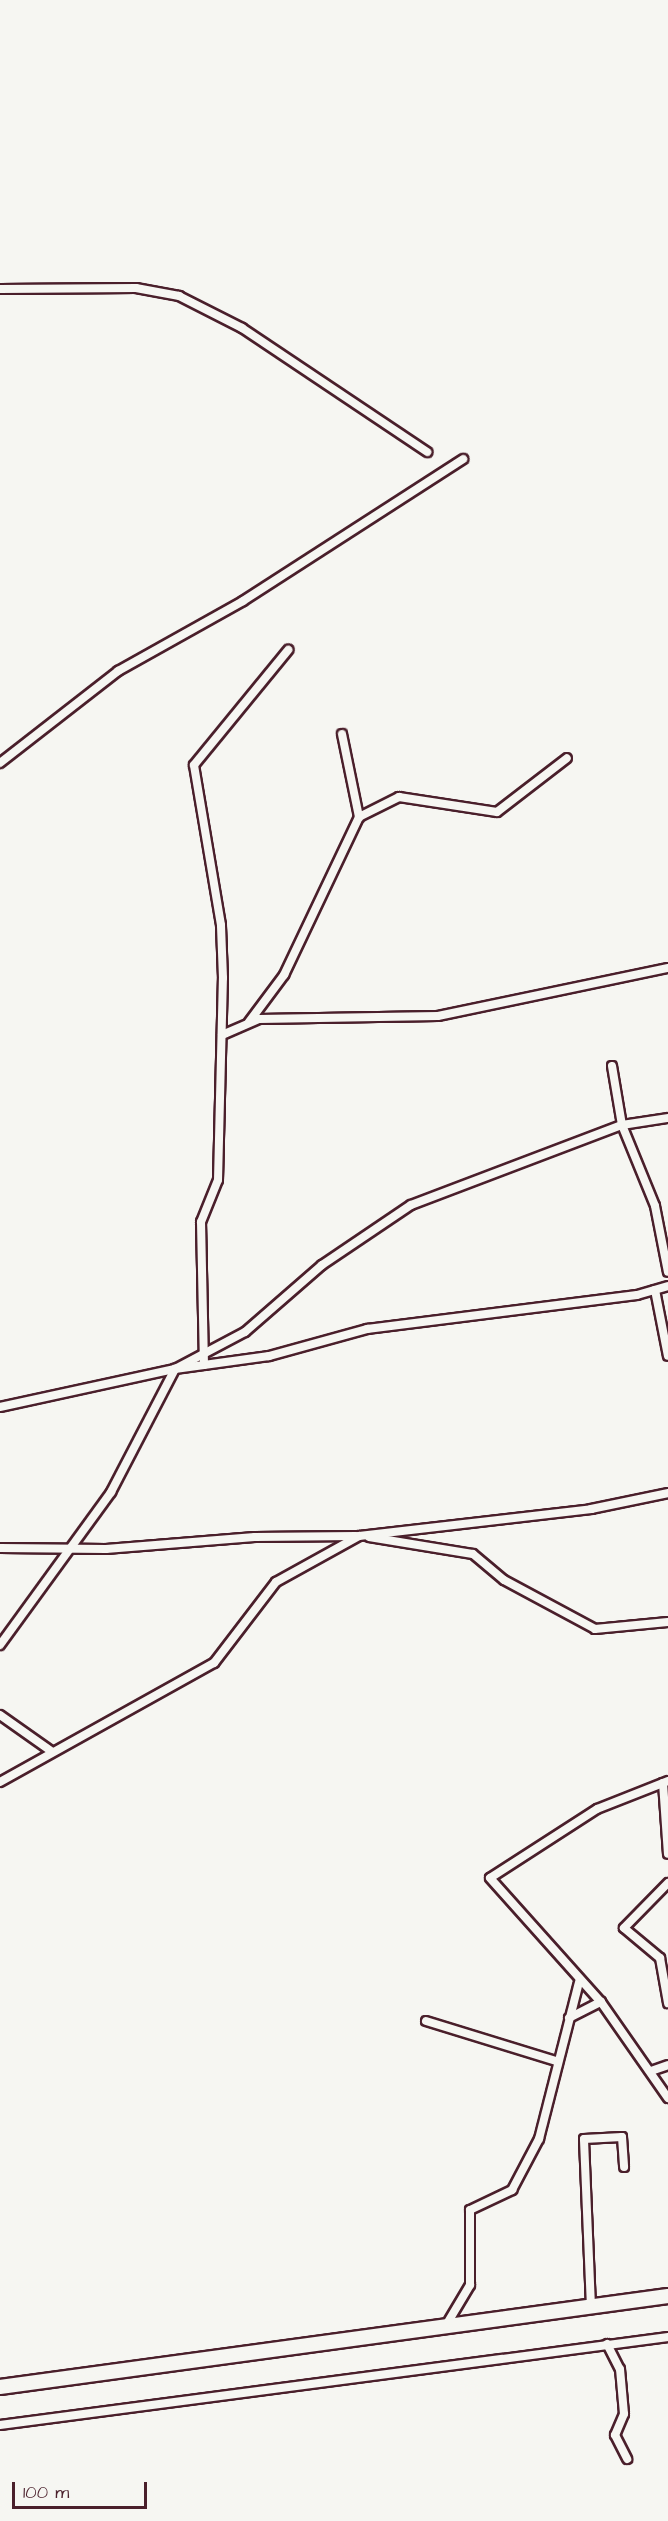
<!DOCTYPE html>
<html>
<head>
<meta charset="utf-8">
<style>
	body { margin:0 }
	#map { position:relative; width:668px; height:2521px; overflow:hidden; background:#f6f6f2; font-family:"Architects Daughter",sans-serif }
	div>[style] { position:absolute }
	.roads { filter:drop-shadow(2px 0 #4a1f2b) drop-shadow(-2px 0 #4a1f2b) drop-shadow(0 2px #4a1f2b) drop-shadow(0 -2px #4a1f2b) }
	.street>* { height:8px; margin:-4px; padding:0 4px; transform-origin:4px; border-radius:4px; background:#f6f6f2 }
	.primary>* { height:14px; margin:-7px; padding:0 7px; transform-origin:7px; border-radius:7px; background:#f6f6f2 }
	span { translate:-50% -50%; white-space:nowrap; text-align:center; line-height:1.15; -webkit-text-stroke:4.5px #f6f6f2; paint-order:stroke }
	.scale { position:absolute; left:12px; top:2482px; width:135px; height:27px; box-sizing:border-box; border:3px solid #4a1f2b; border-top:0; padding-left:8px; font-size:18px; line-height:21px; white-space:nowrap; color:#4a1f2b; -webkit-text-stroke:4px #f6f6f2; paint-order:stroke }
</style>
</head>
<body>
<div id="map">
	<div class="roads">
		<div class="street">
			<i style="left:0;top:289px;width:136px;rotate:-0.4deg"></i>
			<i style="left:136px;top:288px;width:44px;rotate:10.5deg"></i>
			<i style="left:179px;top:296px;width:71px;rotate:26.9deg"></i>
			<i style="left:242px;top:328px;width:223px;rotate:33.8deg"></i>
			<i style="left:342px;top:734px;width:85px;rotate:78.4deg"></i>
			<i style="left:0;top:763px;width:150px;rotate:-37.9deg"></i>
			<i style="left:118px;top:671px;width:143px;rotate:-29.2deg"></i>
			<i style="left:243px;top:601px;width:262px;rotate:-32.8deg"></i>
			<i style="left:249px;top:1022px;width:59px;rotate:-53.3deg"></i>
			<i style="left:284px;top:975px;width:175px;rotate:-64.6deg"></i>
			<i style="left:359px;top:817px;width:45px;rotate:-26.6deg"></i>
			<i style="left:399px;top:797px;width:99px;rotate:8.7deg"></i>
			<i style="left:497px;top:812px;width:88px;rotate:-37.6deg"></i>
			<i style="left:222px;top:1035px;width:40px;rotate:-23.4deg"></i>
			<i style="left:259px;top:1019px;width:179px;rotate:-1deg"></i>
			<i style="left:438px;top:1016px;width:235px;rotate:-11.8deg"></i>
			<i style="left:612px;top:1066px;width:60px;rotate:80.4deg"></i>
			<i style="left:622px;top:1125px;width:87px;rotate:67.8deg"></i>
			<i style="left:655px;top:1206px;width:67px;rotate:78.9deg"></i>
			<i style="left:655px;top:1290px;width:67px;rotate:78.9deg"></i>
			<i style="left:204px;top:1365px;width:143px;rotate:-91.2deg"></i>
			<i style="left:201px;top:1222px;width:45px;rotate:-68deg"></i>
			<i style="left:218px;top:1180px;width:202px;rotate:-88.6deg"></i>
			<i style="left:223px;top:978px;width:53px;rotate:-92.2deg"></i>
			<i style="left:221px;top:925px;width:162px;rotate:-99.6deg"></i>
			<i style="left:194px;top:765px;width:149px;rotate:-50.7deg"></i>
			<i style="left:0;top:1407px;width:179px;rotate:-12.3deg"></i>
			<i style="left:175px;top:1369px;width:95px;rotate:-7.9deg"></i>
			<i style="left:269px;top:1356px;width:102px;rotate:-15.4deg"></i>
			<i style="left:367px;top:1329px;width:272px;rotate:-7.2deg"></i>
			<i style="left:637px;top:1295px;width:32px;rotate:-16deg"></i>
			<i style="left:369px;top:1537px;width:105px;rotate:9.3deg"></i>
			<i style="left:473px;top:1554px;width:40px;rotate:40deg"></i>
			<i style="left:504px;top:1580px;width:103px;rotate:28.3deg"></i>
			<i style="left:595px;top:1629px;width:73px;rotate:-5.5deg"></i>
			<i style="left:0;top:1548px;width:106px;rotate:0.5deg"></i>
			<i style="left:106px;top:1549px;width:149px;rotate:-4.6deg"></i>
			<i style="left:255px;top:1537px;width:101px;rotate:-0.6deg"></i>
			<i style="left:0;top:1645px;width:189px;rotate:-54deg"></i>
			<i style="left:111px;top:1492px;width:139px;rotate:-62.5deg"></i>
			<i style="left:175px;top:1369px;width:79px;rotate:-27.9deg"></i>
			<i style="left:245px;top:1332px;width:102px;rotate:-41deg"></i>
			<i style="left:322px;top:1265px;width:107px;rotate:-34deg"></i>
			<i style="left:411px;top:1205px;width:226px;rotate:-20.8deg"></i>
			<i style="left:622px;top:1125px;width:47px;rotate:-8.7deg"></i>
			<i style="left:0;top:1715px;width:62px;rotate:35.2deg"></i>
			<i style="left:668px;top:1781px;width:76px;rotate:158.5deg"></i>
			<i style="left:597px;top:1809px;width:127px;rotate:147.2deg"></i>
			<i style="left:490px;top:1878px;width:166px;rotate:48.2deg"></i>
			<i style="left:601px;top:2002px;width:117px;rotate:55.1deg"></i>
			<i style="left:0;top:1782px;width:245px;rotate:-29.1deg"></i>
			<i style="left:214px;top:1663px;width:102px;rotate:-52.6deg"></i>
			<i style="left:276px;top:1582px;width:95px;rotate:-29deg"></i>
			<i style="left:359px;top:1536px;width:234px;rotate:-6.6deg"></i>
			<i style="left:591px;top:1509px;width:79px;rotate:-11.7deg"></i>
			<i style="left:663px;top:1783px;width:71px;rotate:86deg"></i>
			<i style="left:668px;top:1883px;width:63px;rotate:134.4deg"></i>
			<i style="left:624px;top:1928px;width:47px;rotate:39.8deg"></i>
			<i style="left:660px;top:1958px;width:46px;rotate:79.9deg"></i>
			<i style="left:569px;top:2018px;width:36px;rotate:-27deg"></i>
			<i style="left:426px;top:2021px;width:136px;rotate:17.1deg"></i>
			<i style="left:651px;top:2071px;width:18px;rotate:-19deg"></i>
			<i style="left:591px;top:2307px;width:168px;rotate:-92.4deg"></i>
			<i style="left:584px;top:2139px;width:38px;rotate:-3deg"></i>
			<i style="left:622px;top:2137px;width:30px;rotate:86deg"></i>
			<i style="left:445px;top:2327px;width:49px;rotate:-59.2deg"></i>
			<i style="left:470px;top:2285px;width:75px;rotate:-90deg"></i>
			<i style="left:470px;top:2210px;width:47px;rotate:-25.5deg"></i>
			<i style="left:512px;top:2190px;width:58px;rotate:-62.1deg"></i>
			<i style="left:539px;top:2139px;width:162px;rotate:-75.7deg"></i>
			<i style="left:607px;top:2344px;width:28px;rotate:63deg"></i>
			<i style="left:620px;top:2369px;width:45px;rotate:84.9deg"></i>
			<i style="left:624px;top:2414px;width:23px;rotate:113deg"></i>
			<i style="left:615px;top:2435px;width:27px;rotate:63deg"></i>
			<i style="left:0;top:2425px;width:674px;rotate:-7.5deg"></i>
		</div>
		<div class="primary">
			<i style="left:0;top:2387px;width:674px;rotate:-7.76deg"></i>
		</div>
	</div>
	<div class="scale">100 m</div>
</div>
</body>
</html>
